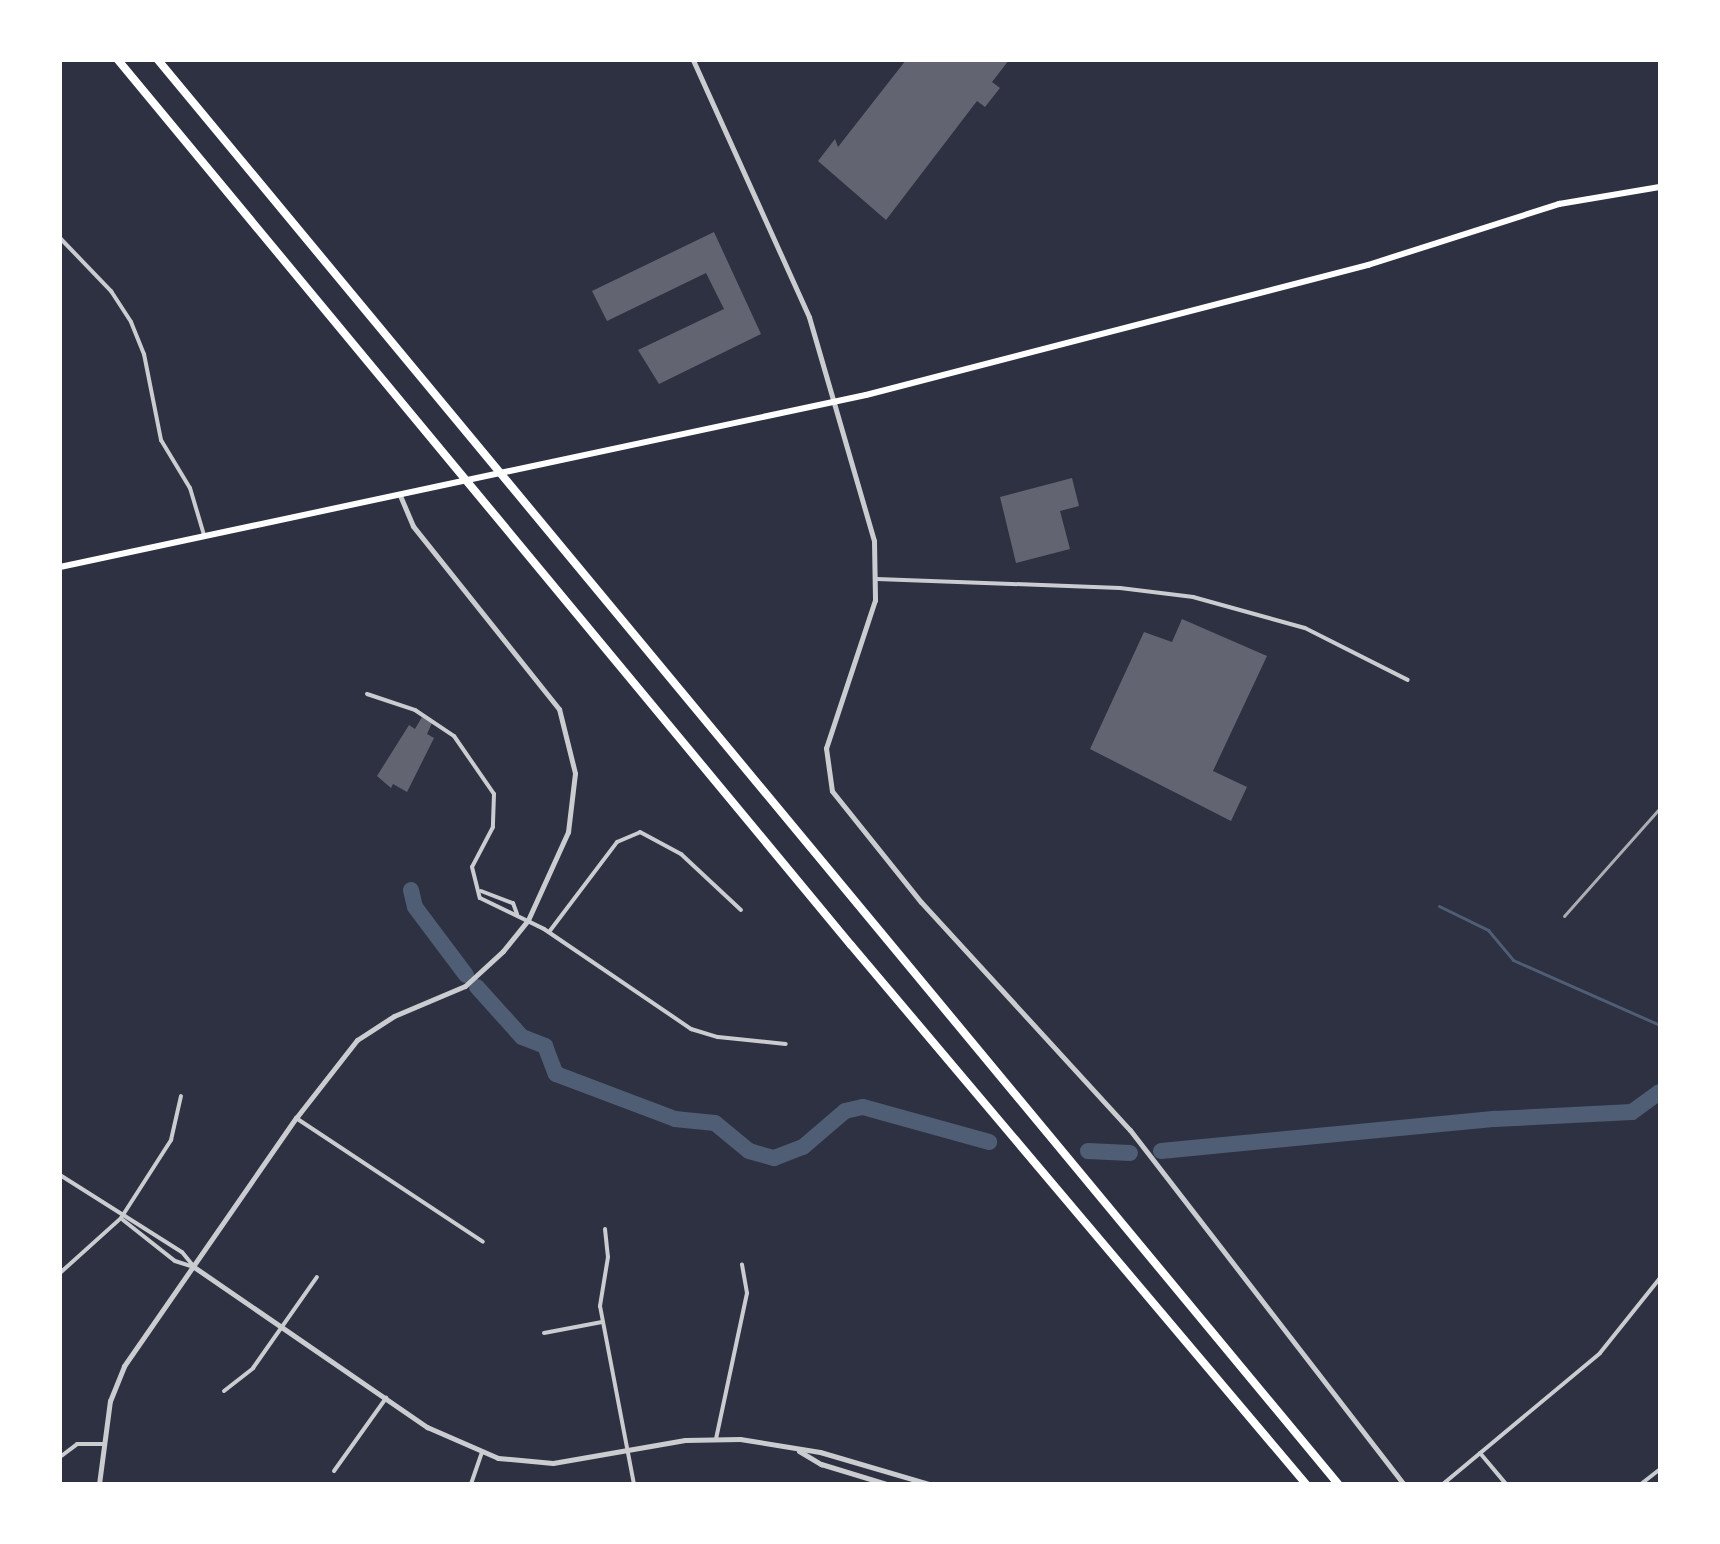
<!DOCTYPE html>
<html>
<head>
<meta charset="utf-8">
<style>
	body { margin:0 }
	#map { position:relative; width:1720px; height:1544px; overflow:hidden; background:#2d3142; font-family:Barlow,sans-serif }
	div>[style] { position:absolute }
	.stream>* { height:3px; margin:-1.5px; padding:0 1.5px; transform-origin:1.5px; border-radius:1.5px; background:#4f5d75 }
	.river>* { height:16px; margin:-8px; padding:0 8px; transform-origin:8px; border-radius:8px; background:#4f5d75 }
	.building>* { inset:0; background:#626471 }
	.minor>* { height:4px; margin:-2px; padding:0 2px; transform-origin:2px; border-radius:2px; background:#caccd0 }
	.tertiary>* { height:5px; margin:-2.5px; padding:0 2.5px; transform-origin:2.5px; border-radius:2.5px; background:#caccd0 }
	.secondary>* { height:6px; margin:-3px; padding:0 3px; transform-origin:3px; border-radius:3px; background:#fff }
	.motorway>* { height:8px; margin:-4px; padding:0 4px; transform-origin:4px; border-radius:4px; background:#fff }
	.rail>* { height:3px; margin:-1.5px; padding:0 1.5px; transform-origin:1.5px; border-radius:1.5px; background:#abadb3 }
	span { translate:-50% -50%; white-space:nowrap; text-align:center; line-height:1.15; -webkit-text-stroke:6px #fff; paint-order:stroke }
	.frame { position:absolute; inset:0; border:62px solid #fff; pointer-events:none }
</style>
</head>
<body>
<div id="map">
	<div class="stream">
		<i style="left:1439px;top:906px;width:55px;rotate:26.1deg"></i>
		<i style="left:1488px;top:930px;width:39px;rotate:50deg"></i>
		<i style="left:1513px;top:960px;width:161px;rotate:23.9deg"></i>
	</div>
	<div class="river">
		<i style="left:411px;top:890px;width:17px;rotate:77deg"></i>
		<i style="left:415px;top:907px;width:85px;rotate:53.1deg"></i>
		<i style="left:477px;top:987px;width:67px;rotate:48deg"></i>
		<i style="left:522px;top:1037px;width:25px;rotate:21deg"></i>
		<i style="left:545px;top:1046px;width:30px;rotate:69deg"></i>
		<i style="left:556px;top:1074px;width:127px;rotate:20.7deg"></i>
		<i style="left:675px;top:1119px;width:40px;rotate:5.7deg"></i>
		<i style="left:715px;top:1123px;width:44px;rotate:39.5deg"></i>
		<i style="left:749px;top:1151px;width:26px;rotate:16deg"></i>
		<i style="left:774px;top:1158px;width:31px;rotate:-21deg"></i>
		<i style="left:803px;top:1147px;width:55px;rotate:-40.6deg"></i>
		<i style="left:845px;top:1111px;width:18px;rotate:-13deg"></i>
		<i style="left:863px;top:1107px;width:131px;rotate:15.5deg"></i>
		<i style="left:1088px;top:1151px;width:42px;rotate:2.7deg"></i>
		<i style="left:1161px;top:1151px;width:336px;rotate:-5.5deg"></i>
		<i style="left:1495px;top:1119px;width:137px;rotate:-2.9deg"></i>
		<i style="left:1632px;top:1112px;width:34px;rotate:-36deg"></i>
	</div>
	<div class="building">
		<i style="clip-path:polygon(906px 60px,1009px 60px,992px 82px,1000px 88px,985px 107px,977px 101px,886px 220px,818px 161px,835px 139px,838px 147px)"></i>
		<i style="clip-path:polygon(714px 232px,761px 334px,659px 384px,638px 350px,724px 309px,706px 273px,607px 321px,592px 291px)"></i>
		<i style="clip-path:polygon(1072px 478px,1079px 506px,1060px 511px,1070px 549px,1016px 563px,1000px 497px)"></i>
		<i style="clip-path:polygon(1182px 619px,1267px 656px,1213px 771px,1247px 787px,1231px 821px,1090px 749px,1144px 632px,1172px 642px)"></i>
		<i style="clip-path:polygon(422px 717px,432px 723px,427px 734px,434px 738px,407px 792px,393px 784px,391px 788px,377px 776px,409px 725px,415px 729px)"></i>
	</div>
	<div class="minor">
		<i style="left:60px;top:238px;width:74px;rotate:46.1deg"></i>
		<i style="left:111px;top:291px;width:37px;rotate:57deg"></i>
		<i style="left:131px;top:322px;width:35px;rotate:68deg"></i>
		<i style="left:144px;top:354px;width:88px;rotate:78.8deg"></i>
		<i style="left:161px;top:440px;width:56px;rotate:58.9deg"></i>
		<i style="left:190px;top:488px;width:49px;rotate:73.4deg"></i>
		<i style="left:877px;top:579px;width:243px;rotate:2.1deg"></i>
		<i style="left:1120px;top:588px;width:74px;rotate:7deg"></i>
		<i style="left:1193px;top:597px;width:116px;rotate:15.5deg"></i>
		<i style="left:1305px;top:628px;width:115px;rotate:26.8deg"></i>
		<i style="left:367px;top:694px;width:51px;rotate:18.4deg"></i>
		<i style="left:415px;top:710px;width:47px;rotate:33.7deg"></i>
		<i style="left:454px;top:736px;width:70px;rotate:55.4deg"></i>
		<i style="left:494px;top:794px;width:33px;rotate:92deg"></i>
		<i style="left:493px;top:827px;width:45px;rotate:117.7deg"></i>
		<i style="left:472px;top:867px;width:32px;rotate:76deg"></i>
		<i style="left:480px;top:898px;width:71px;rotate:25.8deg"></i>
		<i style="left:544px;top:929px;width:178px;rotate:34.2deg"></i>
		<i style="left:691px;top:1029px;width:28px;rotate:17deg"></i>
		<i style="left:718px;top:1037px;width:68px;rotate:5.9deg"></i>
		<i style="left:481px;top:891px;width:34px;rotate:21deg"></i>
		<i style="left:513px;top:903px;width:12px;rotate:70deg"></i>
		<i style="left:549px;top:932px;width:113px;rotate:-52.9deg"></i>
		<i style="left:617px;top:842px;width:25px;rotate:-23deg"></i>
		<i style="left:640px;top:832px;width:47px;rotate:28.2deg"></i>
		<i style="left:681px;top:854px;width:82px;rotate:43deg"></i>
		<i style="left:296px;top:1118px;width:224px;rotate:33.5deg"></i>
		<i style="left:60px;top:1175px;width:144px;rotate:32.3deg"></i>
		<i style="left:182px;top:1252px;width:19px;rotate:51deg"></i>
		<i style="left:123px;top:1220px;width:66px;rotate:38.3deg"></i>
		<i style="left:175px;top:1261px;width:20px;rotate:18deg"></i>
		<i style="left:605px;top:1229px;width:28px;rotate:84deg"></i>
		<i style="left:608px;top:1257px;width:50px;rotate:99.3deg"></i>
		<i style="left:600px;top:1306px;width:181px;rotate:79.2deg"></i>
		<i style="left:60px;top:1273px;width:82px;rotate:-42deg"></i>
		<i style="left:121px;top:1218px;width:93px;rotate:-57.3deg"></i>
		<i style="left:171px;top:1140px;width:45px;rotate:-77.2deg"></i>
		<i style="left:544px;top:1333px;width:59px;rotate:-10.7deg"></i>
		<i style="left:224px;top:1391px;width:37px;rotate:-38deg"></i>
		<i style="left:253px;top:1368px;width:111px;rotate:-54.9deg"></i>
		<i style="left:716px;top:1439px;width:149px;rotate:-78deg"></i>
		<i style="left:747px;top:1293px;width:29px;rotate:-100deg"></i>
		<i style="left:1480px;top:1453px;width:40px;rotate:50deg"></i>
		<i style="left:60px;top:1457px;width:21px;rotate:-37deg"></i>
		<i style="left:77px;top:1444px;width:26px"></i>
		<i style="left:334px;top:1471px;width:90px;rotate:-54.5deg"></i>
		<i style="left:471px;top:1484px;width:34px;rotate:-71deg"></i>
		<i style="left:1443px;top:1484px;width:204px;rotate:-39.8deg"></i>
		<i style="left:1600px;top:1353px;width:96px;rotate:-51.3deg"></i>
		<i style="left:1641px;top:1484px;width:24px;rotate:-38deg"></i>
	</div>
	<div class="tertiary">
		<i style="left:693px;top:60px;width:282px;rotate:65.7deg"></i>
		<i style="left:809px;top:317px;width:233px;rotate:73.8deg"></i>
		<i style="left:874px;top:541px;width:59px;rotate:89deg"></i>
		<i style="left:875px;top:600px;width:156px;rotate:108.3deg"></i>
		<i style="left:826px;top:748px;width:43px;rotate:82.1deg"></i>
		<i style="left:832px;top:791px;width:142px;rotate:51.3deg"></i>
		<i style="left:921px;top:902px;width:309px;rotate:47.5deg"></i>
		<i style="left:1130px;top:1130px;width:448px;rotate:52.3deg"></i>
		<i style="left:194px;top:1267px;width:283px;rotate:34.5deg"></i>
		<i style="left:427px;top:1427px;width:77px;rotate:23.6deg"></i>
		<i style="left:498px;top:1458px;width:55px;rotate:5.2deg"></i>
		<i style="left:553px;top:1463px;width:134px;rotate:-9.9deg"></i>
		<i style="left:685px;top:1440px;width:55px;rotate:-1deg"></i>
		<i style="left:740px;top:1439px;width:81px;rotate:9.2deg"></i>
		<i style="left:820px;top:1452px;width:114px;rotate:16.4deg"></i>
		<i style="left:799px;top:1451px;width:26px;rotate:31deg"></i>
		<i style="left:821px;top:1464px;width:69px;rotate:16.9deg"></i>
		<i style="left:99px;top:1484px;width:84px;rotate:-82.5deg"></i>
		<i style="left:110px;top:1401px;width:38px;rotate:-68deg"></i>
		<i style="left:124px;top:1366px;width:302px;rotate:-55.3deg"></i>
		<i style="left:296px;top:1118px;width:99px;rotate:-52deg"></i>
		<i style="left:357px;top:1040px;width:44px;rotate:-33deg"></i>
		<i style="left:394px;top:1016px;width:77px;rotate:-22.9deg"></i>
		<i style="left:465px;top:986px;width:52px;rotate:-42.6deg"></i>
		<i style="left:503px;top:951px;width:40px;rotate:-51deg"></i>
		<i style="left:528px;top:920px;width:97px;rotate:-65.6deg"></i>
		<i style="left:568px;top:832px;width:59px;rotate:-83.2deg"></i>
		<i style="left:575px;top:773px;width:66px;rotate:-104deg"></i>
		<i style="left:559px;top:709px;width:234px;rotate:-128.6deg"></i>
		<i style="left:413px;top:526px;width:33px;rotate:-113deg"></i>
	</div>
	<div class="secondary">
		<i style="left:60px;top:567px;width:824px;rotate:-12.05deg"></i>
		<i style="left:866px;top:395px;width:519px;rotate:-14.52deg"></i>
		<i style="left:1368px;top:265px;width:201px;rotate:-17.7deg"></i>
		<i style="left:1559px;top:204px;width:102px;rotate:-9.6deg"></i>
	</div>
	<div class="motorway">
		<i style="left:118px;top:60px;width:1149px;rotate:50.37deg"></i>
		<i style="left:851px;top:945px;width:705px;rotate:49.83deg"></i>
		<i style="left:158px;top:60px;width:1849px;rotate:50.35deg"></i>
	</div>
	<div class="rail">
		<i style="left:1564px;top:916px;width:144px;rotate:-48.4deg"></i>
	</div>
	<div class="frame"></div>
</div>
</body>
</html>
